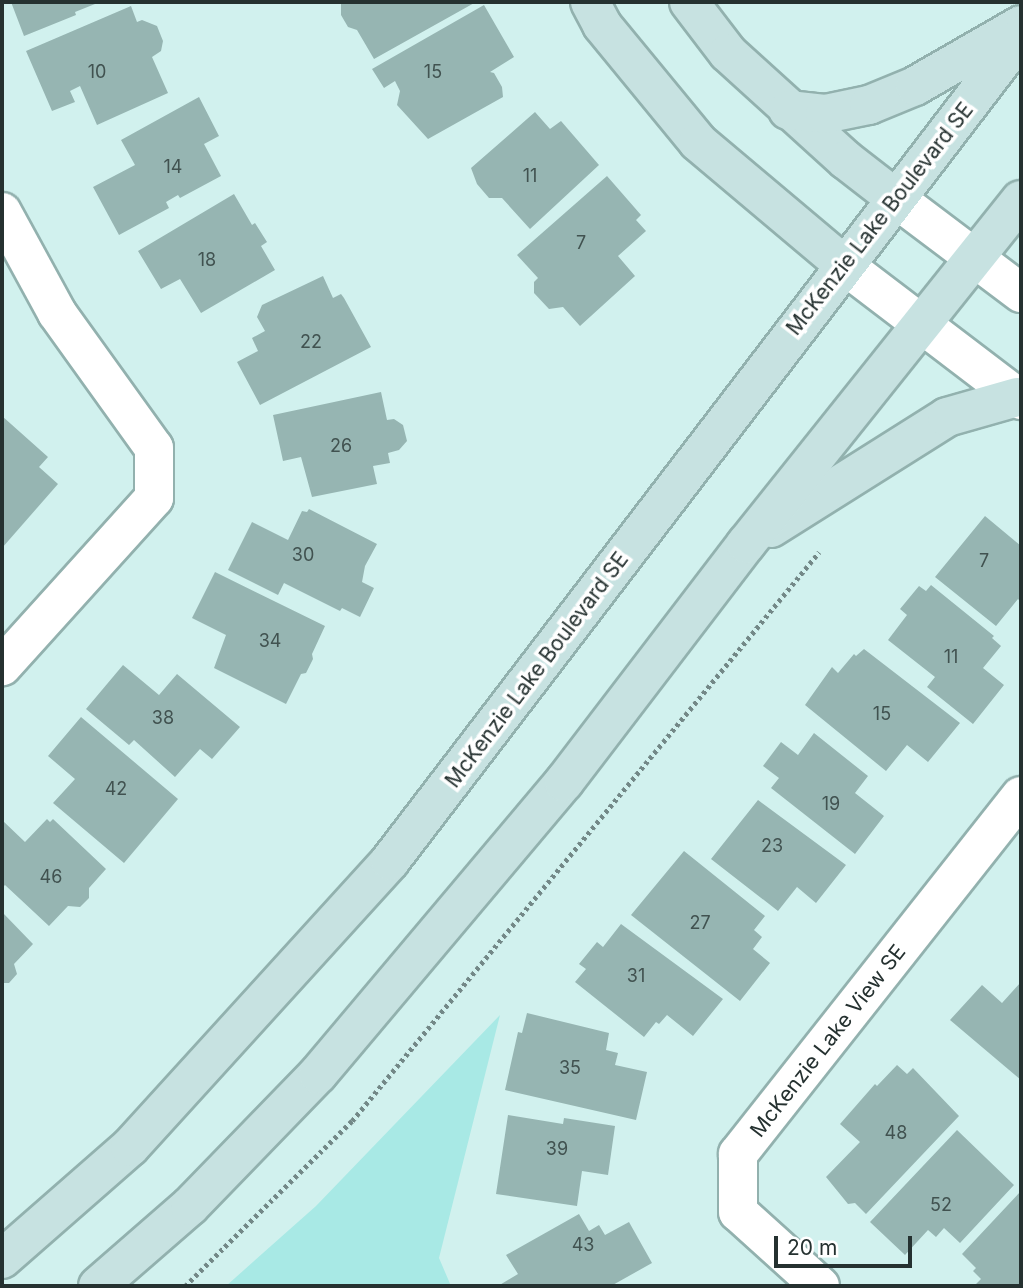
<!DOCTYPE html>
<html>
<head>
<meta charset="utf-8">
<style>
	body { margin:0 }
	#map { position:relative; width:1023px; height:1288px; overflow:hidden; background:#d1f1ee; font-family:Inter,sans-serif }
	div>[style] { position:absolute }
	.green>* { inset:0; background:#a8e9e5 }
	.building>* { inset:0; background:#96b5b2 }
	.path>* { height:4.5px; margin-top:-2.25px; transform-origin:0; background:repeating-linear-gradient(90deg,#738887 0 3.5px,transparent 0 7px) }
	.roads { filter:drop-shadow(2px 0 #92b1ae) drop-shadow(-2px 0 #92b1ae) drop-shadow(0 2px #92b1ae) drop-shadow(0 -2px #92b1ae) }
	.street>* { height:38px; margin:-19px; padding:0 19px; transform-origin:19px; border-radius:19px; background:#fff }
	.secondary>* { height:38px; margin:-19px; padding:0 19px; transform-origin:19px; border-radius:19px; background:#c7e2e1 }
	span { translate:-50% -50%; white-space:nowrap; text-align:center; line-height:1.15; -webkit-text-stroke:7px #fff; paint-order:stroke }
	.number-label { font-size:18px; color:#415250 }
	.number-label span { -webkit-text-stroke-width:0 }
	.street-label { font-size:21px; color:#253130 }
	.frame { position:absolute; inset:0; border:4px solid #253130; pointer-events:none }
	.scale { position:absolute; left:774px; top:1236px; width:138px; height:32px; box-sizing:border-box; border:4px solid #253130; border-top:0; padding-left:9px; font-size:21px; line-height:24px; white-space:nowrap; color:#253130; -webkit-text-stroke:5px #fff; paint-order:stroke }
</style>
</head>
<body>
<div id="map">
	<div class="green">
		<i style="clip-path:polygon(500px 1015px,439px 1258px,451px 1286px,226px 1286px,316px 1206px)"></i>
	</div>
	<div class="building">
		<i style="clip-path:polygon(11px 2px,100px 2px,75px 12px,76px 15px,24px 36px)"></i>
		<i style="clip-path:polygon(341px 2px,476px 2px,374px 59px,357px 30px,348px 27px,341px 15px)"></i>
		<i style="clip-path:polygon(484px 5px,514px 57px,490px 72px,494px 73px,502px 87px,503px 97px,428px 139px,397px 105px,400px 91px,395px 81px,384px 88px,372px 69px)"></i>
		<i style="clip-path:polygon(131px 6px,137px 22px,142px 20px,157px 26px,163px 41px,161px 51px,152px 57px,168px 93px,97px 125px,80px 86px,70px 91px,75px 102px,52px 111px,26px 51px)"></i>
		<i style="clip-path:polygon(199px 97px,219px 136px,204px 144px,221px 176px,180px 198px,178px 195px,166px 202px,169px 208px,119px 235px,93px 187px,135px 165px,121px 140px)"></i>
		<i style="clip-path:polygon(535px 112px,550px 129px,561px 121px,599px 165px,530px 229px,502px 198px,489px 198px,477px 184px,471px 168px)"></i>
		<i style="clip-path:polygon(607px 176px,641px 215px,636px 220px,646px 231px,618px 256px,635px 276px,580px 326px,563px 307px,549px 309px,534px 293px,534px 282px,538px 278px,517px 255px)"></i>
		<i style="clip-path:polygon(234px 194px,252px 225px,255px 223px,267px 242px,261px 246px,275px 270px,201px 313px,180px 279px,161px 289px,138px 251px)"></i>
		<i style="clip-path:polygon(323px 276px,333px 298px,341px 294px,344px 298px,371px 347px,260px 405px,237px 362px,258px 351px,252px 338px,265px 331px,257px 317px,262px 305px)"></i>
		<i style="clip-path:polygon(381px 392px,387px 420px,394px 419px,403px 425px,407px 441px,399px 450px,388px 453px,390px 463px,373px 466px,377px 484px,312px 497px,301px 457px,283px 461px,273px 415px)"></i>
		<i style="clip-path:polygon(2px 416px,48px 457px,39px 467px,58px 484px,2px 548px)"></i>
		<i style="clip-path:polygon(309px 509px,377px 544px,365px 566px,362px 582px,374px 588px,360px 617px,342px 608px,340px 611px,284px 583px,278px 595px,228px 570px,252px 522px,288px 540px,302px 511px,307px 512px)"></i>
		<i style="clip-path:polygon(985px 516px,1021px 546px,1021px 602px,1018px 599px,996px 626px,935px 577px)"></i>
		<i style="clip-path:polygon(215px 572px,325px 626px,312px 654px,313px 659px,306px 673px,301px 674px,286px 704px,214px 668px,226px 635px,192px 618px)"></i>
		<i style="clip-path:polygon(931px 585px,994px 636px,992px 638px,1001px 646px,983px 668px,1004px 685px,973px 724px,927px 687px,935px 677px,888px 640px,907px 615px,900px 609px,919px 586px,926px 591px)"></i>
		<i style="clip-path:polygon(864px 649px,960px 723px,928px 762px,907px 745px,886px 771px,805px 705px,832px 667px,838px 673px,854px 654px,856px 656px)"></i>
		<i style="clip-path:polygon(123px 665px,159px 695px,177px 674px,240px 727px,212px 759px,200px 749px,175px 777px,134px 740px,129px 745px,86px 709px)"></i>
		<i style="clip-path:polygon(81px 717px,178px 799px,124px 863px,53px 803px,75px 779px,48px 756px)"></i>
		<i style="clip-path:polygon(814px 733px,868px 776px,855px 793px,884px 816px,855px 854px,771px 788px,779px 778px,763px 766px,781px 742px,798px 755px)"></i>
		<i style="clip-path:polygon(758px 800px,846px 865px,816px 903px,797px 887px,778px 911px,711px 859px)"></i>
		<i style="clip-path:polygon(47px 819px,50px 822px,53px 819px,106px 869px,89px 888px,89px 898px,80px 907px,68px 906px,49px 926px,5px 885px,2px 888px,2px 820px,25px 842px)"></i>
		<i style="clip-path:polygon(684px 851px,765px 916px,754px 930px,762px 937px,753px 949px,770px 963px,740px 1001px,631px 915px)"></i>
		<i style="clip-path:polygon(2px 912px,33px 944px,14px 964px,17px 974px,9px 983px,2px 983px)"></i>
		<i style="clip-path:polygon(621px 924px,723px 999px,693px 1036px,667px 1015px,659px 1024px,656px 1022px,644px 1037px,575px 982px,586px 969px,579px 964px,597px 942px,603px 947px)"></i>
		<i style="clip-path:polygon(1021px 982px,1021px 1080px,950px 1020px,982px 985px,1002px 1003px)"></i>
		<i style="clip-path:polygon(527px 1013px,609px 1033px,606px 1050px,618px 1053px,615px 1065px,647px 1072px,636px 1120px,505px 1090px,518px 1032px,522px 1033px)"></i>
		<i style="clip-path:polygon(897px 1065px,907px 1074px,913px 1068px,959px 1116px,866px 1214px,855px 1203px,848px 1204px,826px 1177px,860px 1142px,840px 1124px,875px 1084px,877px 1086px)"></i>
		<i style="clip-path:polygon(508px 1115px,563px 1124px,564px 1118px,615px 1126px,608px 1175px,582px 1171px,577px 1206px,496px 1194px)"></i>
		<i style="clip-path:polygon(957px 1130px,1014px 1185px,960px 1243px,944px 1228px,936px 1237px,928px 1230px,905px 1255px,870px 1222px)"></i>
		<i style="clip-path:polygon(1021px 1191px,1021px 1286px,974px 1286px,981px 1279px,973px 1271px,976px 1268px,962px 1254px)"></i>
		<i style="clip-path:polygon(579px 1214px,589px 1231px,599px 1225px,605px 1235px,629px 1222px,652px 1263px,611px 1286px,498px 1286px,518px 1274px,506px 1255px)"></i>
	</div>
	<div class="path">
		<i style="left:185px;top:1286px;width:235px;rotate:-44.7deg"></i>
		<i style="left:352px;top:1121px;width:736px;rotate:-50.62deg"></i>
	</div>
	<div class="roads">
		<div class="street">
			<i style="left:895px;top:198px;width:158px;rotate:37deg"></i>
			<i style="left:2px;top:212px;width:115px;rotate:61.4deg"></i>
			<i style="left:57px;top:313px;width:166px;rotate:54.3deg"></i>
			<i style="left:154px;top:448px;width:50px;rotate:90deg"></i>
			<i style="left:154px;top:498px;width:227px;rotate:132.1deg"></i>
			<i style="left:844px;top:265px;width:223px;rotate:37.3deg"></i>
			<i style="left:820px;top:1286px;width:110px;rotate:-137.9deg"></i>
			<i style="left:738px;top:1212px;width:58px;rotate:-90deg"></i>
			<i style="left:738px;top:1154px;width:456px;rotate:-51.7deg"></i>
		</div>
		<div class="secondary">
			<i style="left:590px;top:2px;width:26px;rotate:62deg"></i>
			<i style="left:602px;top:25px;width:151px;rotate:50.6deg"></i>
			<i style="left:698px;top:142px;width:191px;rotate:40.1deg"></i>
			<i style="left:689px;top:2px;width:64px;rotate:52.6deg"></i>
			<i style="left:728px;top:53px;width:159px;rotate:42.2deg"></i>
			<i style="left:846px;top:160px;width:62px;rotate:37.8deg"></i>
			<i style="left:788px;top:110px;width:37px;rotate:6deg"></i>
			<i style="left:825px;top:114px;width:45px;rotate:-11.6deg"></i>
			<i style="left:869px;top:105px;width:50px;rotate:-22.4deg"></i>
			<i style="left:915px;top:86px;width:122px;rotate:-29.9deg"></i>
			<i style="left:771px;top:528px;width:208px;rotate:-32.2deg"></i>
			<i style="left:947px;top:417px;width:73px;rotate:-15.9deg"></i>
			<i style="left:2px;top:1259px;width:170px;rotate:-41.2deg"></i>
			<i style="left:130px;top:1147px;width:387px;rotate:-47.7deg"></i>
			<i style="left:390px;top:861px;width:1039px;rotate:-52.59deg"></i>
			<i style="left:98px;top:1286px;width:122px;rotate:-41deg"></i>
			<i style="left:190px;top:1206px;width:184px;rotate:-45.9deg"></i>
			<i style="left:318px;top:1074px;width:382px;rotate:-49.9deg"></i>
			<i style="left:564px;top:782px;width:300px;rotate:-52.6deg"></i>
			<i style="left:746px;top:544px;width:440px;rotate:-51.4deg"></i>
		</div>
	</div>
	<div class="number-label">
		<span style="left:97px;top:72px">10</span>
		<span style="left:433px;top:72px">15</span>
		<span style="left:173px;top:167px">14</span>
		<span style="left:530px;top:176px">11</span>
		<span style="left:581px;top:243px">7</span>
		<span style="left:207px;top:260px">18</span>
		<span style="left:311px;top:342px">22</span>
		<span style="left:341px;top:446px">26</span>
		<span style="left:303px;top:555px">30</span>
		<span style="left:984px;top:561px">7</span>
		<span style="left:270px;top:641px">34</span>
		<span style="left:951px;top:657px">11</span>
		<span style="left:882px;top:714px">15</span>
		<span style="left:163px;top:718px">38</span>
		<span style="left:116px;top:789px">42</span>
		<span style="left:831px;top:804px">19</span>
		<span style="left:772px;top:846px">23</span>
		<span style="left:51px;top:877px">46</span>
		<span style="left:700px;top:923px">27</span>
		<span style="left:636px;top:976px">31</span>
		<span style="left:570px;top:1068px">35</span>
		<span style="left:896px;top:1133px">48</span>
		<span style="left:557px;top:1149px">39</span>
		<span style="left:941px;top:1205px">52</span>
		<span style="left:583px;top:1245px">43</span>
	</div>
	<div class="street-label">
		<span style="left:880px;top:219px;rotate:-52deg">McKenzie Lake Boulevard SE</span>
		<span style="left:537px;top:670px;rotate:-53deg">McKenzie Lake Boulevard SE</span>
		<span style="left:828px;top:1041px;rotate:-52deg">McKenzie Lake View SE</span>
	</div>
	<div class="frame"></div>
	<div class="scale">20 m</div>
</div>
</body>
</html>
